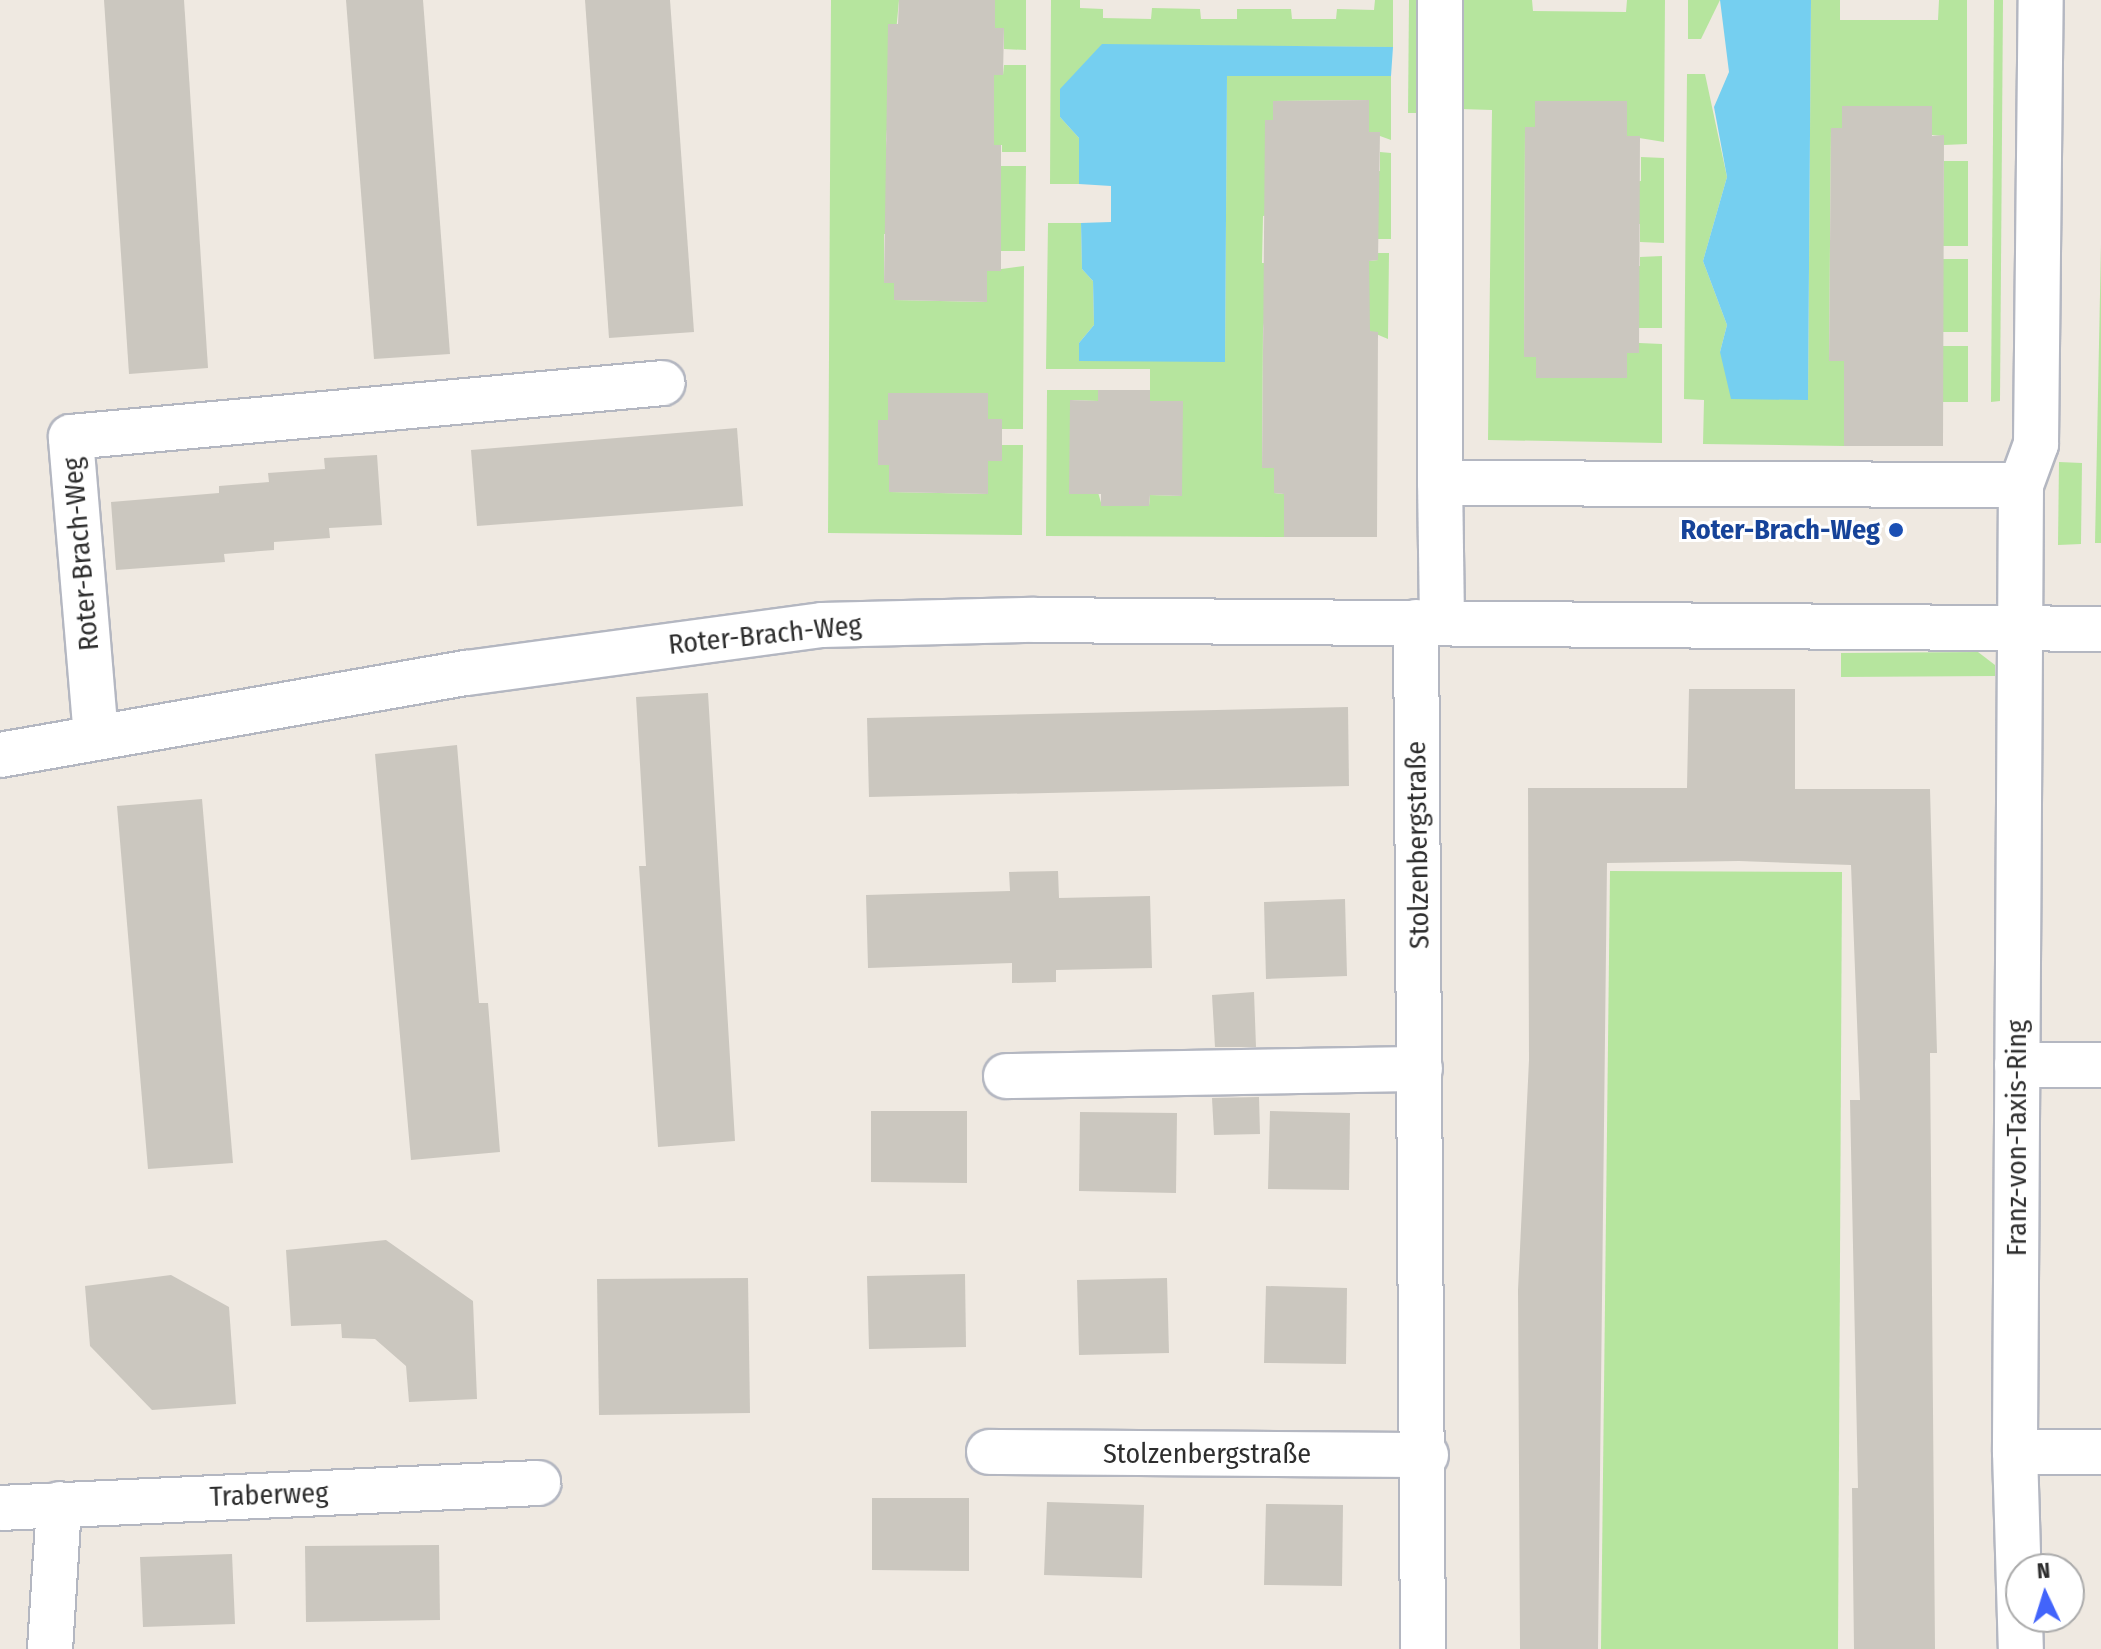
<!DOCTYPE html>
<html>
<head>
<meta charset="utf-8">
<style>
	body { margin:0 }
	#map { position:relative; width:2101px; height:1649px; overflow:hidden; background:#efe9e1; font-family:"Fira Sans Condensed",sans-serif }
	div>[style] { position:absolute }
	.green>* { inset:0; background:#b6e59e }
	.water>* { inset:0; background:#75cff0 }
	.building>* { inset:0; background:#cbc7bf }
	.roads { filter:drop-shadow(2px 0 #b4b7c1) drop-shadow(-2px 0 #b4b7c1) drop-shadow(0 2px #b4b7c1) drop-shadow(0 -2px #b4b7c1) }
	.minor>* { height:44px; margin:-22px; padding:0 22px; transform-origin:22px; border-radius:22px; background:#fff }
	.dots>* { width:22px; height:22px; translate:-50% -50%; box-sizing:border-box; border:4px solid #fff; border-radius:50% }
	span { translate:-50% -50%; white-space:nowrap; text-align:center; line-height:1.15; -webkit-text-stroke:6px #fff; paint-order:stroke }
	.transit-label { font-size:28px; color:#164399; font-weight:700 }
	.right { translate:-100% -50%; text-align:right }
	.street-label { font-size:28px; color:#2e2e2e }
	.north { position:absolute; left:2005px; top:1553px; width:80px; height:80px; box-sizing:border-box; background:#fff; border:2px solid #ababab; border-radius:50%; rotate:356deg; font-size:22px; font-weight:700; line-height:32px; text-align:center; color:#2e2e2e }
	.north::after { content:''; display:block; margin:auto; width:28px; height:36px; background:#4264fb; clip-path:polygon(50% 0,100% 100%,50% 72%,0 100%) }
</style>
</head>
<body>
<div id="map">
	<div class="green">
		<i style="clip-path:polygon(831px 0,899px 0,886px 140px,895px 234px,884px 234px,884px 283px,894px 283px,894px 300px,986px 302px,987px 271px,1024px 266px,1023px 429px,1002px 429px,988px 419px,988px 393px,889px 393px,888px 420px,878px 421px,878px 464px,889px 465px,889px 492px,987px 494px,988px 461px,1001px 461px,1002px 445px,1023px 445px,1022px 535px,828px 533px)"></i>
		<i style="clip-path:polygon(995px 0,1026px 0,1026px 50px,1004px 49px,1004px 29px,995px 28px)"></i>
		<i style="clip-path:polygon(1051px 0,1080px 0,1080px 8px,1103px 9px,1103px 18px,1151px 19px,1152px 8px,1200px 9px,1201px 19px,1237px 19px,1237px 9px,1291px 9px,1292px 19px,1336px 19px,1337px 9px,1374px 10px,1375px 0,1393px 0,1393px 47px,1102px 45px,1060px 117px,1079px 138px,1079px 184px,1050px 184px)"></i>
		<i style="clip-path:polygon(1409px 0,1419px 0,1418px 113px,1408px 113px)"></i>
		<i style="clip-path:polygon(1459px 0,1532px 0,1533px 11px,1626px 12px,1627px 0,1665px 0,1664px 142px,1627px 136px,1627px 101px,1535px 101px,1535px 127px,1525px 127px,1524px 357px,1536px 357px,1536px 378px,1627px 378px,1627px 353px,1638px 353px,1639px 343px,1662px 344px,1662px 443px,1488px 440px,1492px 110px,1460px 109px)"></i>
		<i style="clip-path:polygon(1688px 0,1720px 0,1701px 39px,1688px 39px)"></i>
		<i style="clip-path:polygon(1811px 0,1840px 0,1840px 20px,1938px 20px,1939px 0,1967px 0,1967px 144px,1944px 145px,1943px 136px,1932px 135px,1932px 106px,1843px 106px,1842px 128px,1831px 129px,1829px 361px,1844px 361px,1844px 387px,1943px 346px,1968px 346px,1968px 402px,1844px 402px,1844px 446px,1703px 444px,1704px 400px,1684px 399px,1687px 74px,1705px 74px,1727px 177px,1703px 261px,1727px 325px,1720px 352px,1808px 399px)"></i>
		<i style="clip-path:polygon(1994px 0,2003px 0,2000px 401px,1991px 402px)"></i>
		<i style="clip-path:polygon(1004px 65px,1026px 65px,1026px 152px,1002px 152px,1002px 145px,994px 145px,994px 75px,1003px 75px)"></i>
		<i style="clip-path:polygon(1227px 75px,1391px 76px,1391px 140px,1369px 132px,1369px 100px,1274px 101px,1273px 120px,1265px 121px,1272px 215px,1263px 216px,1262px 263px,1274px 263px,1263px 329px,1262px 468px,1274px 468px,1274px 493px,1284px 494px,1284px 537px,1046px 536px,1047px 390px,1098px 390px,1098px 401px,1071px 400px,1102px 506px,1149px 506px,1150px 495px,1182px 496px,1182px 401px,1150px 401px,1150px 369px,1046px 369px,1048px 223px,1081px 223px,1082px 269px,1093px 281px,1094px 325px,1079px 343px,1225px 362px)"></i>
		<i style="clip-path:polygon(1380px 152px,1391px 153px,1391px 239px,1378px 239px,1369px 171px,1380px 171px)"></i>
		<i style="clip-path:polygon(1641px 157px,1664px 158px,1664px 243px,1640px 242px,1640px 224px,1627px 224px,1628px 182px,1641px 181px)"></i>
		<i style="clip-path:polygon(1944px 161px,1968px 161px,1968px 246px,1943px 246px)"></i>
		<i style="clip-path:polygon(1001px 166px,1026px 166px,1025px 251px,1001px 251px,1001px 230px,993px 230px,994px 182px,1001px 182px)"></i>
		<i style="clip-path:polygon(2101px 244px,2101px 543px,2095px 543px)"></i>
		<i style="clip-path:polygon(1378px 253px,1389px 253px,1388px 339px,1369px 331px,1369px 261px,1378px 260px)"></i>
		<i style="clip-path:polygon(1662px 256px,1662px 328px,1639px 328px,1627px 266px,1640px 266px,1640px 257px)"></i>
		<i style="clip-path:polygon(1943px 259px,1968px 259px,1968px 332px,1943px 332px)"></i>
		<i style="clip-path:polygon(2059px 462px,2082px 463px,2081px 544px,2058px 545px)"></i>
		<i style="clip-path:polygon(1978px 652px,1995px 665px,1995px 676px,1841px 677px,1841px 653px)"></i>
		<i style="clip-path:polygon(1610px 871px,1842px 872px,1838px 1649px,1601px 1649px)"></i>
	</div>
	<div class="water">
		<i style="clip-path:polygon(1720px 0,1811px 0,1808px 400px,1731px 399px,1720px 352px,1727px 325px,1703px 261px,1727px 177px,1714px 107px,1729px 72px)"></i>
		<i style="clip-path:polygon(1102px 44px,1393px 47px,1391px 76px,1227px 76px,1225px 362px,1079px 361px,1079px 343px,1094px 325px,1093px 281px,1082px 269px,1081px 223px,1111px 222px,1111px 186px,1079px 184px,1079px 138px,1060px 117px,1060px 89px)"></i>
	</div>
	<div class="building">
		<i style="clip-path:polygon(104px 0,184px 0,208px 368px,129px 374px)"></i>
		<i style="clip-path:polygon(346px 0,423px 0,450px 354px,374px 359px)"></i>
		<i style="clip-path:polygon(585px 0,670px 0,694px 332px,609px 338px)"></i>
		<i style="clip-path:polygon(899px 0,995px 0,995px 28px,1004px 28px,1003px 75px,994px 75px,994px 145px,1001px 145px,1001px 271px,987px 271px,987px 302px,894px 300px,894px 283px,884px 283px,888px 24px,898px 24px)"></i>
		<i style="clip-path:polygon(1369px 100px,1369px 132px,1380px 132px,1378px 260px,1369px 261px,1370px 331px,1378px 332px,1377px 537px,1284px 537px,1284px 494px,1274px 493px,1274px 468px,1262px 468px,1265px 120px,1273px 120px,1273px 101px)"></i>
		<i style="clip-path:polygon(1535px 101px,1627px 101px,1627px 136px,1640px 136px,1639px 353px,1627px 353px,1627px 378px,1536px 378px,1536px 357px,1524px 357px,1525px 127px,1535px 127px)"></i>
		<i style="clip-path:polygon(1842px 106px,1932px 106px,1932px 136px,1944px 135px,1943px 446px,1844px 446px,1844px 361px,1829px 361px,1831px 128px,1842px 128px)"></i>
		<i style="clip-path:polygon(1098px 390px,1150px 390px,1150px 401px,1183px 401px,1182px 496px,1150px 495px,1149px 506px,1101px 506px,1101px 494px,1069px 494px,1070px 400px,1098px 401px)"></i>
		<i style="clip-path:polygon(888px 393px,988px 393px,988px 419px,1002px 419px,1002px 461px,988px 461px,988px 494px,889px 492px,889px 465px,878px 465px,878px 420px,888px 420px)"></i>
		<i style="clip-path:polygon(737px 428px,743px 506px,477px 526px,471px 450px)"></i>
		<i style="clip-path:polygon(377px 455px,382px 525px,329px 528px,330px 538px,274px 542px,274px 550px,224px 554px,225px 562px,116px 570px,111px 502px,219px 493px,219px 486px,269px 482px,268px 473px,325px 469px,324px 458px)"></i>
		<i style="clip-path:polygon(1689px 689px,1795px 689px,1795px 789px,1930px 789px,1937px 1053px,1930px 1053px,1935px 1649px,1854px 1649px,1852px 1488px,1858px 1488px,1850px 1100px,1860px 1100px,1851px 865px,1739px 861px,1607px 863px,1598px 1649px,1520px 1649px,1518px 1290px,1529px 1060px,1528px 788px,1687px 788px)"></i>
		<i style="clip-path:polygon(708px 693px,735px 1141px,658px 1147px,639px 866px,646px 866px,636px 697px)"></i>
		<i style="clip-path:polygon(1348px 707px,1349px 786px,869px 797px,867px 718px)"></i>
		<i style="clip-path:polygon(457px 745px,479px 1003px,488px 1003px,500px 1152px,411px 1160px,375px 754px)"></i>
		<i style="clip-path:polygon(202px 799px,233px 1163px,148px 1169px,117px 806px)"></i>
		<i style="clip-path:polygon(1058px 871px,1059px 898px,1150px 896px,1152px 968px,1056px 970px,1056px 982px,1012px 983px,1012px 963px,868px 968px,866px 895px,1010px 891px,1009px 872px)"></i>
		<i style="clip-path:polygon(1345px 899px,1347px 976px,1266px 979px,1264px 902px)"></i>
		<i style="clip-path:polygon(1254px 992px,1256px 1047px,1215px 1047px,1212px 995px)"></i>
		<i style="clip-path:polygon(1259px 1097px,1260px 1134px,1214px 1135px,1212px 1098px)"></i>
		<i style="clip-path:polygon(871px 1111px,967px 1111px,967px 1183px,871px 1182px)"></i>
		<i style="clip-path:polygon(1270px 1111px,1350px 1113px,1349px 1190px,1268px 1189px)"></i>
		<i style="clip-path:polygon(1080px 1112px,1177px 1113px,1176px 1193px,1079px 1191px)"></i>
		<i style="clip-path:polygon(386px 1240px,473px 1301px,477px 1399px,409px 1402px,406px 1366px,375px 1339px,342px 1338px,341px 1324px,291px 1326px,286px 1250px)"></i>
		<i style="clip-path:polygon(965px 1274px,966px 1347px,869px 1349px,867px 1276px)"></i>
		<i style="clip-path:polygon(171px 1275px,229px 1307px,236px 1404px,152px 1410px,90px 1346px,85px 1286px)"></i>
		<i style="clip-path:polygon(748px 1278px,750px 1413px,599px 1415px,597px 1279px)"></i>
		<i style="clip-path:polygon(1167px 1278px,1169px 1353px,1079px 1355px,1077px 1280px)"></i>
		<i style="clip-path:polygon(1266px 1286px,1347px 1288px,1346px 1364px,1264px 1363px)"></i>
		<i style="clip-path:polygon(872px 1498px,969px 1498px,969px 1571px,872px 1570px)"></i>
		<i style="clip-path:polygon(1047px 1502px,1144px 1505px,1142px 1578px,1044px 1575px)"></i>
		<i style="clip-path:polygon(1266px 1504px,1343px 1505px,1342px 1586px,1264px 1585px)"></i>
		<i style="clip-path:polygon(439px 1545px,440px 1620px,306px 1622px,305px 1546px)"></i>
		<i style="clip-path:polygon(232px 1554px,235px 1624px,143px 1627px,140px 1557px)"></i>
	</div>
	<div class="roads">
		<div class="minor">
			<i style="left:1440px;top:0;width:483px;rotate:90deg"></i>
			<i style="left:2021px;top:485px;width:44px;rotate:-69.9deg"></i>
			<i style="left:2036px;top:444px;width:444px;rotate:-89.4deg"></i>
			<i style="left:1416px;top:622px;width:1027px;rotate:89.61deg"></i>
			<i style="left:1442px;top:622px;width:139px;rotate:-90.8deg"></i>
			<i style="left:1440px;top:483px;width:581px;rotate:0.2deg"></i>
			<i style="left:2021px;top:485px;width:967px;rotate:90.36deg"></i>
			<i style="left:2015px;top:1452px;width:197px;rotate:88.3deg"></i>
			<i style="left:96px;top:737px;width:301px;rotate:-94.8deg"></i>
			<i style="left:71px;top:437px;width:594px;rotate:-5.21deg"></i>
			<i style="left:0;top:755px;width:474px;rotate:-10deg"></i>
			<i style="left:467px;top:673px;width:358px;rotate:-7.7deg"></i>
			<i style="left:822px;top:625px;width:212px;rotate:-1.4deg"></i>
			<i style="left:1034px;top:620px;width:1067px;rotate:0.48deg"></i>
			<i style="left:2017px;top:1065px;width:84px"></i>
			<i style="left:1006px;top:1076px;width:414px;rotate:-1deg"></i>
			<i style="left:989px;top:1452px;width:437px;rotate:0.4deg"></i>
			<i style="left:2015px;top:1452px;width:86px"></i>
			<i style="left:0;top:1508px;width:539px;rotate:-2.66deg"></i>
			<i style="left:50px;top:1649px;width:145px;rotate:-86.4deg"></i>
		</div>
	</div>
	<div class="dots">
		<i style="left:1896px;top:530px;background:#1a4fb4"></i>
	</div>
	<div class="transit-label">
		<span class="right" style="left:1880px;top:530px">Roter-Brach-Weg</span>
	</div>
	<div class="street-label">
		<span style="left:81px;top:554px;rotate:-95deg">Roter-Brach-Weg</span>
		<span style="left:765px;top:635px;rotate:-6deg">Roter-Brach-Weg</span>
		<span style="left:1418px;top:845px;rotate:-91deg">Stolzenbergstraße</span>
		<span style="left:2017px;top:1138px;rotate:-90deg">Franz-von-Taxis-Ring</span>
		<span style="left:1207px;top:1454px">Stolzenbergstraße</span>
		<span style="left:269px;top:1495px;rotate:-2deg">Traberweg</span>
	</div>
	<div class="north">N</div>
</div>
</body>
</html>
